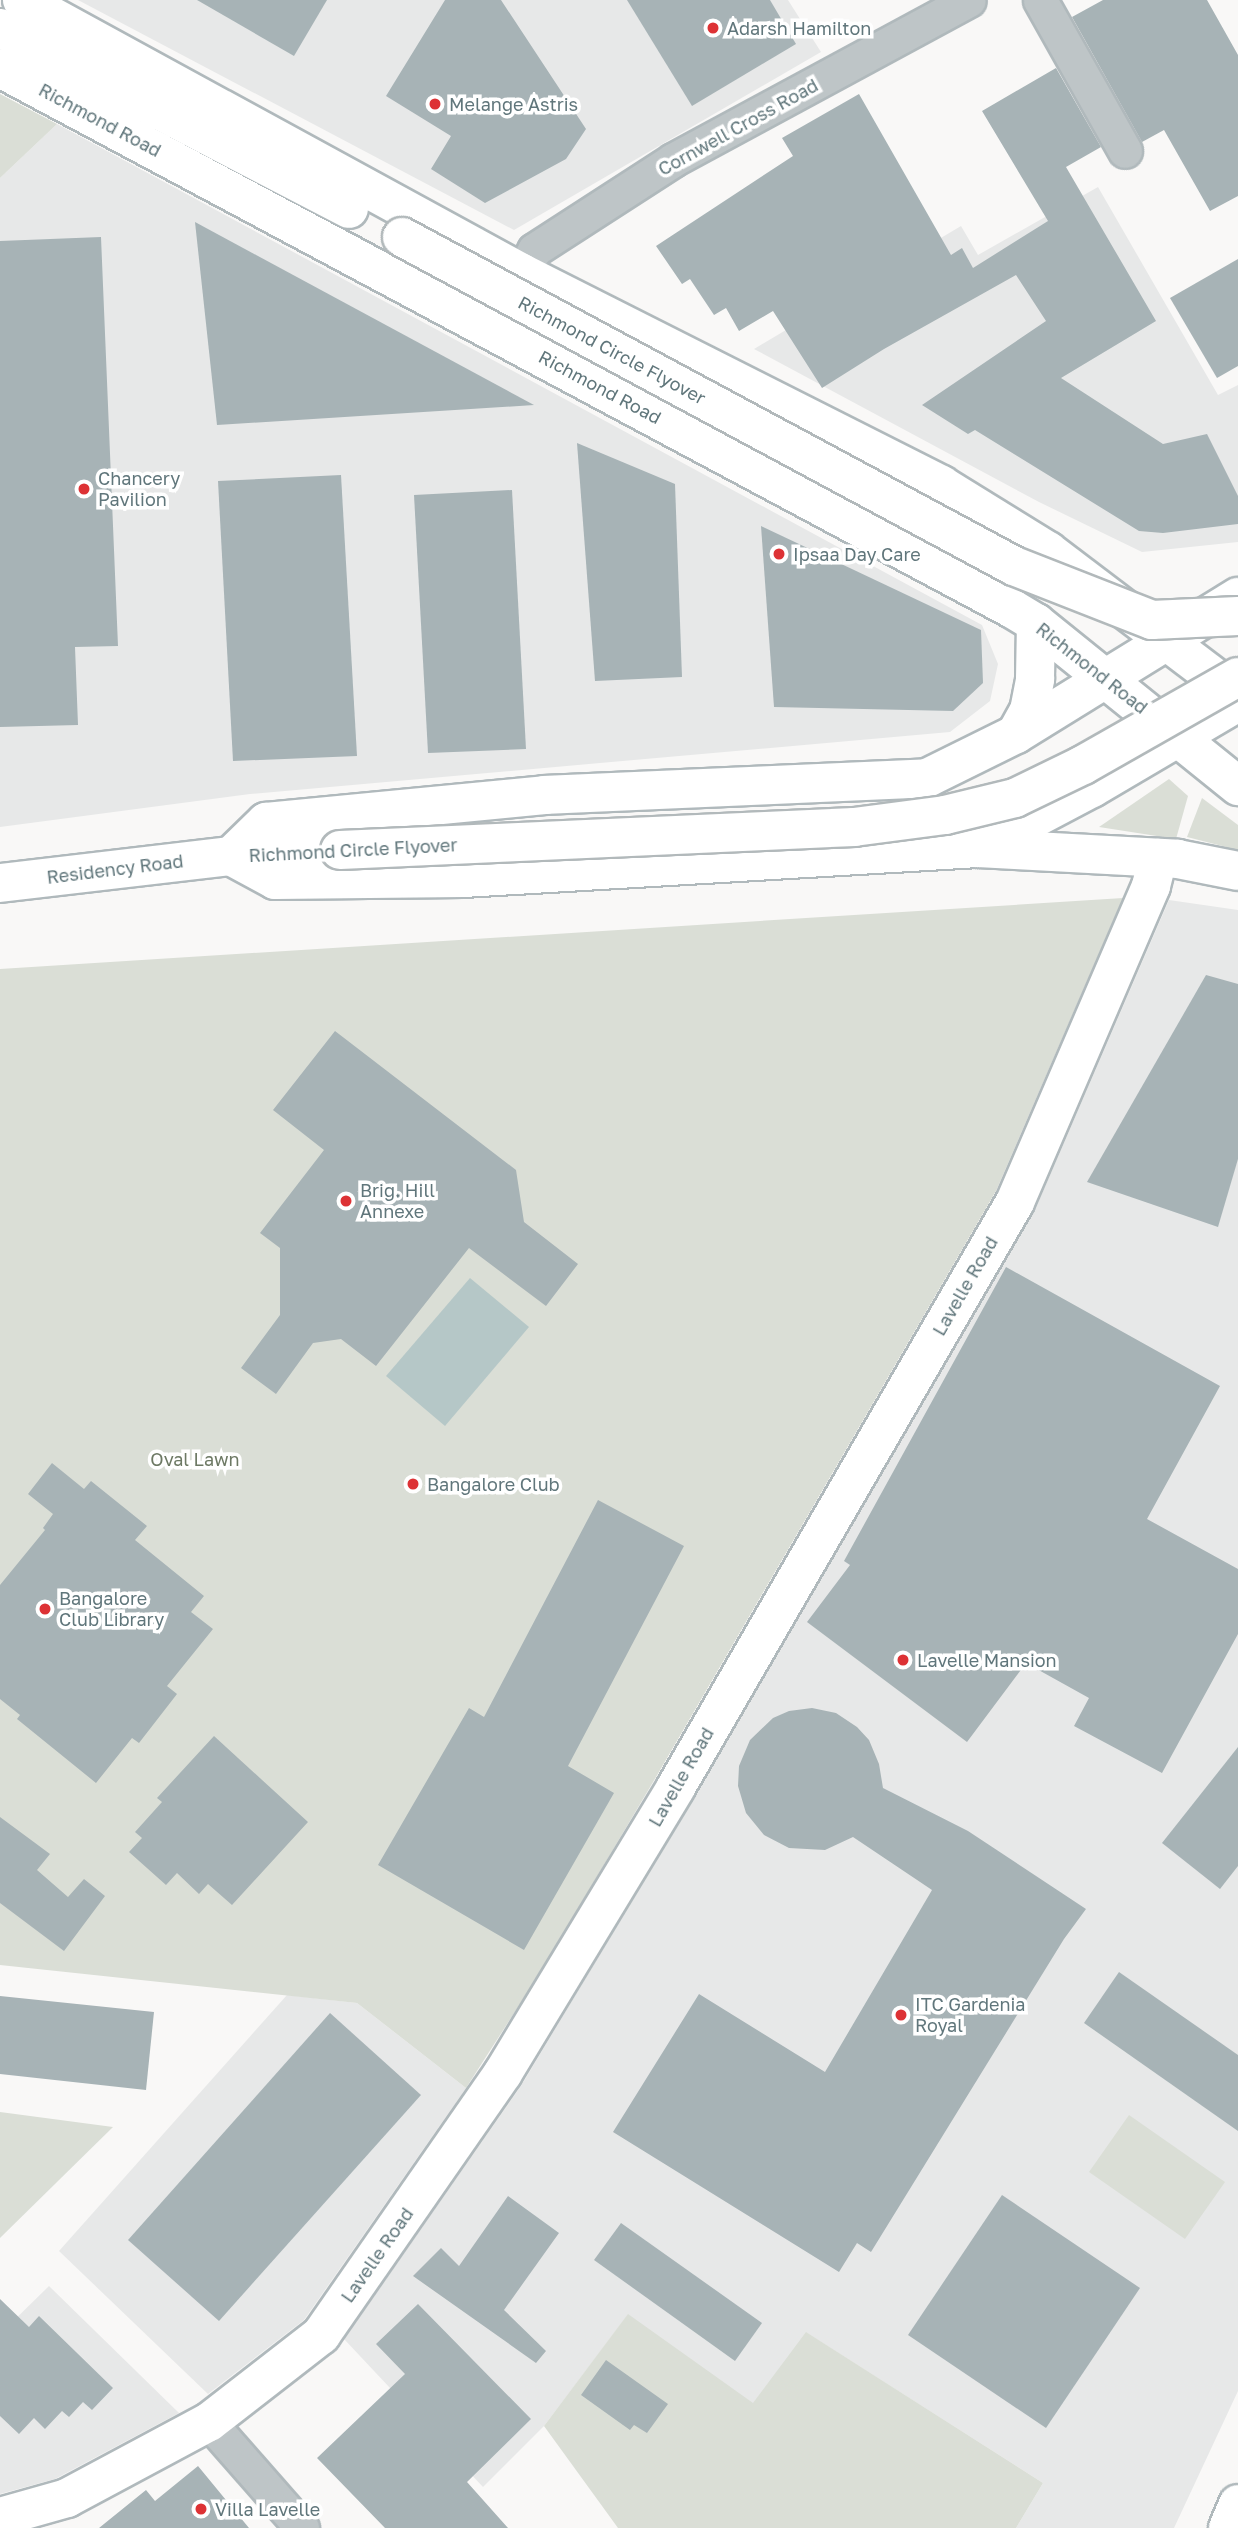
<!DOCTYPE html>
<html>
<head>
<meta charset="utf-8">
<style>
	body { margin:0 }
	#map { position:relative; width:1238px; height:2528px; overflow:hidden; background:#f9f8f7; font-family:"Golos Text",sans-serif }
	div>[style] { position:absolute }
	.built>* { inset:0; background:#e7e8e8 }
	.green>* { inset:0; background:#daded6 }
	.water>* { inset:0; background:#b5c7c7 }
	.building>* { inset:0; background:#a7b3b6 }
	.roads { filter:drop-shadow(2px 0 #b0b9bc) drop-shadow(-2px 0 #b0b9bc) drop-shadow(0 2px #b0b9bc) drop-shadow(0 -2px #b0b9bc) }
	.street>* { height:33px; margin:-16.5px; padding:0 16.5px; transform-origin:16.5px; border-radius:16.5px; background:#bec5c7 }
	.secondary>* { height:38px; margin:-19px; padding:0 19px; transform-origin:19px; border-radius:19px; background:#fff }
	.primary>* { height:38px; margin:-19px; padding:0 19px; transform-origin:19px; border-radius:19px; background:#fff }
	.bridges { filter:drop-shadow(2px 0 #b2b9bb) drop-shadow(-2px 0 #b2b9bb) drop-shadow(0 2px #b2b9bb) drop-shadow(0 -2px #b2b9bb) }
	.primary-bridge>* { height:38px; margin:-19px; padding:0 19px; transform-origin:19px; border-radius:19px; background:#fff }
	.dots>* { width:19px; height:19px; translate:-50% -50%; box-sizing:border-box; border:4px solid #fff; border-radius:50% }
	span { translate:-50% -50%; white-space:nowrap; text-align:center; line-height:1.15; -webkit-text-stroke:7px #fff; paint-order:stroke }
	.poi-label { font-size:18px; color:#60767b }
	.left { translate:0 -50%; text-align:left }
	.street-label { font-size:18px; color:#60767b }
	.park-label { font-size:18px; color:#6d7964 }
</style>
</head>
<body>
<div id="map">
	<div class="built">
		<i style="clip-path:polygon(78px 0,788px 0,821px 52px,514px 230px)"></i>
		<i style="clip-path:polygon(57px 124px,982px 625px,998px 664px,990px 701px,950px 732px,250px 794px,0 827px,0 178px)"></i>
		<i style="clip-path:polygon(1098px 187px,1218px 395px,1238px 385px,1238px 542px,1142px 552px,1039px 502px,754px 349px,961px 226px,978px 255px)"></i>
		<i style="clip-path:polygon(1169px 900px,1238px 910px,1238px 2391px,1174px 2528px,1016px 2528px,1043px 2483px,807px 2333px,753px 2404px,628px 2315px,544px 2426px,483px 2487px,344px 2339px,521px 2086px,691px 1802px,1035px 1210px)"></i>
		<i style="clip-path:polygon(287px 1995px,357px 2003px,466px 2088px,304px 2320px,208px 2394px,59px 2251px)"></i>
		<i style="clip-path:polygon(49px 2286px,179px 2413px,55px 2479px,0 2494px,0 2334px)"></i>
	</div>
	<div class="green">
		<i style="clip-path:polygon(0 94px,57px 124px,0 178px)"></i>
		<i style="clip-path:polygon(1169px 779px,1188px 796px,1176px 839px,1099px 827px)"></i>
		<i style="clip-path:polygon(1202px 798px,1238px 825px,1238px 850px,1187px 837px)"></i>
		<i style="clip-path:polygon(1123px 898px,996px 1191px,656px 1777px,541px 1971px,466px 2088px,357px 2003px,0 1965px,0 969px)"></i>
		<i style="clip-path:polygon(0 2112px,113px 2127px,0 2238px)"></i>
		<i style="clip-path:polygon(1129px 2115px,1225px 2182px,1185px 2239px,1089px 2172px)"></i>
		<i style="clip-path:polygon(628px 2314px,753px 2403px,806px 2332px,1043px 2483px,1016px 2528px,618px 2528px,544px 2426px)"></i>
	</div>
	<div class="water">
		<i style="clip-path:polygon(470px 1278px,529px 1327px,445px 1426px,386px 1376px)"></i>
	</div>
	<div class="building">
		<i style="clip-path:polygon(197px 0,327px 0,294px 56px)"></i>
		<i style="clip-path:polygon(445px 0,501px 0,586px 129px,566px 159px,485px 203px,431px 169px,451px 136px,386px 96px)"></i>
		<i style="clip-path:polygon(627px 0,770px 0,796px 44px,692px 106px)"></i>
		<i style="clip-path:polygon(1103px 0,1207px 0,1238px 55px,1238px 196px,1210px 211px,1164px 130px,1142px 142px,1072px 17px)"></i>
		<i style="clip-path:polygon(1056px 68px,1101px 147px,1066px 167px,1156px 321px,1061px 378px,1163px 444px,1207px 434px,1238px 496px,1238px 524px,1163px 533px,1139px 531px,975px 430px,968px 434px,922px 405px,1046px 321px,1016px 275px,884px 349px,822px 388px,773px 311px,739px 331px,726px 308px,714px 315px,690px 279px,682px 284px,656px 246px,793px 156px,782px 138px,859px 94px,951px 255px,962px 248px,973px 268px,1048px 221px,982px 111px)"></i>
		<i style="clip-path:polygon(195px 222px,534px 405px,217px 425px)"></i>
		<i style="clip-path:polygon(101px 237px,118px 646px,75px 647px,78px 725px,0 727px,0 241px)"></i>
		<i style="clip-path:polygon(1238px 259px,1238px 366px,1217px 378px,1170px 298px)"></i>
		<i style="clip-path:polygon(577px 443px,675px 484px,682px 677px,595px 681px)"></i>
		<i style="clip-path:polygon(341px 475px,357px 756px,233px 761px,218px 481px)"></i>
		<i style="clip-path:polygon(512px 490px,526px 749px,428px 753px,414px 495px)"></i>
		<i style="clip-path:polygon(761px 526px,981px 630px,983px 683px,953px 711px,774px 707px)"></i>
		<i style="clip-path:polygon(1206px 975px,1238px 984px,1238px 1159px,1218px 1227px,1087px 1182px)"></i>
		<i style="clip-path:polygon(335px 1031px,516px 1170px,524px 1222px,578px 1264px,546px 1306px,469px 1248px,376px 1366px,341px 1339px,313px 1343px,276px 1394px,241px 1368px,280px 1315px,280px 1248px,260px 1233px,324px 1150px,273px 1110px)"></i>
		<i style="clip-path:polygon(1006px 1267px,1220px 1386px,1147px 1519px,1238px 1569px,1238px 1634px,1162px 1773px,1074px 1726px,1089px 1698px,1026px 1663px,967px 1742px,807px 1622px,850px 1565px,844px 1561px)"></i>
		<i style="clip-path:polygon(52px 1463px,84px 1489px,91px 1481px,147px 1526px,135px 1540px,204px 1596px,191px 1612px,213px 1629px,167px 1686px,177px 1694px,139px 1743px,132px 1738px,96px 1783px,17px 1719px,20px 1715px,0 1699px,0 1585px,45px 1530px,43px 1528px,53px 1514px,28px 1494px)"></i>
		<i style="clip-path:polygon(598px 1500px,684px 1546px,568px 1766px,614px 1793px,524px 1950px,378px 1865px,469px 1708px,484px 1717px)"></i>
		<i style="clip-path:polygon(812px 1708px,836px 1713px,857px 1727px,869px 1740px,879px 1764px,883px 1788px,968px 1831px,1086px 1909px,1064px 1939px,871px 2252px,857px 2243px,839px 2272px,613px 2132px,699px 1994px,825px 2072px,932px 1890px,853px 1837px,825px 1850px,789px 1848px,764px 1835px,746px 1813px,738px 1786px,739px 1766px,750px 1740px,773px 1718px,789px 1711px)"></i>
		<i style="clip-path:polygon(214px 1736px,308px 1822px,232px 1905px,208px 1884px,199px 1894px,177px 1873px,166px 1885px,129px 1852px,142px 1838px,135px 1832px,162px 1802px,157px 1798px)"></i>
		<i style="clip-path:polygon(1238px 1747px,1238px 1866px,1220px 1889px,1162px 1843px)"></i>
		<i style="clip-path:polygon(0 1817px,50px 1854px,37px 1870px,68px 1897px,84px 1879px,105px 1896px,64px 1951px,0 1903px)"></i>
		<i style="clip-path:polygon(1119px 1972px,1238px 2055px,1238px 2131px,1084px 2023px)"></i>
		<i style="clip-path:polygon(0 1996px,154px 2012px,146px 2090px,0 2074px)"></i>
		<i style="clip-path:polygon(330px 2013px,421px 2095px,219px 2321px,128px 2240px)"></i>
		<i style="clip-path:polygon(1002px 2195px,1140px 2288px,1046px 2428px,908px 2335px)"></i>
		<i style="clip-path:polygon(508px 2196px,559px 2233px,504px 2310px,546px 2351px,536px 2363px,413px 2276px,441px 2248px,459px 2266px)"></i>
		<i style="clip-path:polygon(621px 2223px,762px 2323px,735px 2361px,594px 2260px)"></i>
		<i style="clip-path:polygon(0 2299px,29px 2327px,39px 2316px,113px 2388px,92px 2410px,83px 2402px,69px 2417px,62px 2411px,45px 2429px,34px 2418px,19px 2434px,0 2416px)"></i>
		<i style="clip-path:polygon(418px 2304px,531px 2419px,467px 2482px,508px 2528px,385px 2528px,317px 2458px,405px 2374px,376px 2344px)"></i>
		<i style="clip-path:polygon(606px 2360px,668px 2404px,647px 2433px,634px 2425px,630px 2430px,581px 2395px)"></i>
		<i style="clip-path:polygon(198px 2466px,249px 2528px,99px 2528px,146px 2490px,155px 2501px)"></i>
	</div>
	<div class="roads">
		<div class="street">
			<i style="left:1040px;top:0;width:173px;rotate:60.6deg"></i>
			<i style="left:522px;top:273px;width:26px;rotate:-62deg"></i>
			<i style="left:534px;top:250px;width:166px;rotate:-32.9deg"></i>
			<i style="left:673px;top:160px;width:336px;rotate:-28.4deg"></i>
			<i style="left:209px;top:2422px;width:141px;rotate:48.7deg"></i>
		</div>
		<div class="secondary">
			<i style="left:0;top:2517px;width:70px;rotate:-15.8deg"></i>
			<i style="left:67px;top:2498px;width:161px;rotate:-28.2deg"></i>
			<i style="left:209px;top:2422px;width:142px;rotate:-37.8deg"></i>
			<i style="left:321px;top:2335px;width:319px;rotate:-55.2deg"></i>
			<i style="left:503px;top:2073px;width:334px;rotate:-58.8deg"></i>
			<i style="left:676px;top:1787px;width:676px;rotate:-59.91deg"></i>
			<i style="left:1015px;top:1202px;width:344px;rotate:-66.7deg"></i>
			<i style="left:1151px;top:886px;width:29px;rotate:-76deg"></i>
		</div>
		<div class="primary">
			<i style="left:22px;top:0;width:570px;rotate:28.63deg"></i>
			<i style="left:522px;top:273px;width:470px;rotate:26.8deg"></i>
			<i style="left:941px;top:485px;width:126px;rotate:31.7deg"></i>
			<i style="left:1048px;top:551px;width:238px;rotate:37.2deg"></i>
			<i style="left:0;top:28px;width:393px;rotate:27.4deg"></i>
			<i style="left:0;top:68px;width:1146px;rotate:28.11deg"></i>
			<i style="left:1011px;top:608px;width:29px;rotate:31deg"></i>
			<i style="left:1036px;top:623px;width:260px;rotate:38.9deg"></i>
			<i style="left:1016px;top:734px;width:26px;rotate:-61deg"></i>
			<i style="left:1029px;top:711px;width:33px;rotate:-79deg"></i>
			<i style="left:1035px;top:679px;width:56px;rotate:-89deg"></i>
			<i style="left:978px;top:848px;width:200px;rotate:3.1deg"></i>
			<i style="left:1178px;top:859px;width:61px;rotate:11.3deg"></i>
			<i style="left:231px;top:856px;width:49px;rotate:-44.2deg"></i>
			<i style="left:266px;top:822px;width:280px;rotate:-5.5deg"></i>
			<i style="left:545px;top:795px;width:382px;rotate:-2.5deg"></i>
			<i style="left:927px;top:778px;width:99px;rotate:-26.3deg"></i>
			<i style="left:1016px;top:734px;width:261px;rotate:-31.7deg"></i>
			<i style="left:231px;top:856px;width:50px;rotate:28.6deg"></i>
			<i style="left:275px;top:880px;width:188px;rotate:-0.6deg"></i>
			<i style="left:463px;top:878px;width:516px;rotate:-3.33deg"></i>
			<i style="left:978px;top:848px;width:129px;rotate:-27.8deg"></i>
			<i style="left:1092px;top:788px;width:169px;rotate:-30.5deg"></i>
			<i style="left:0;top:883px;width:233px;rotate:-6.7deg"></i>
			<i style="left:231px;top:856px;width:109px;rotate:-3.2deg"></i>
			<i style="left:1228px;top:2528px;width:26px;rotate:-67deg"></i>
		</div>
	</div>
	<div class="bridges">
		<div class="primary-bridge">
			<i style="left:402px;top:237px;width:695px;rotate:28.26deg"></i>
			<i style="left:1014px;top:566px;width:148px;rotate:21.4deg"></i>
			<i style="left:1152px;top:620px;width:86px;rotate:-2.7deg"></i>
			<i style="left:340px;top:850px;width:515px;rotate:-2.56deg"></i>
			<i style="left:854px;top:827px;width:92px;rotate:-7.5deg"></i>
			<i style="left:945px;top:815px;width:72px;rotate:-13.7deg"></i>
			<i style="left:1015px;top:798px;width:76px;rotate:-25.9deg"></i>
			<i style="left:1083px;top:765px;width:178px;rotate:-29.6deg"></i>
		</div>
	</div>
	<div class="dots">
		<i style="left:713px;top:28px;background:#dd3235"></i>
		<i style="left:435px;top:104px;background:#dd3235"></i>
		<i style="left:84px;top:489px;background:#dd3235"></i>
		<i style="left:779px;top:554px;background:#dd3235"></i>
		<i style="left:346px;top:1201px;background:#dd3235"></i>
		<i style="left:413px;top:1484px;background:#dd3235"></i>
		<i style="left:45px;top:1609px;background:#dd3235"></i>
		<i style="left:903px;top:1660px;background:#dd3235"></i>
		<i style="left:901px;top:2015px;background:#dd3235"></i>
		<i style="left:201px;top:2509px;background:#dd3235"></i>
	</div>
	<div class="poi-label">
		<span class="left" style="left:727px;top:28px">Adarsh Hamilton</span>
		<span class="left" style="left:449px;top:104px">Melange Astris</span>
		<span class="left" style="left:98px;top:489px">Chancery<br>Pavilion</span>
		<span class="left" style="left:793px;top:554px">Ipsaa Day Care</span>
		<span class="left" style="left:360px;top:1201px">Brig. Hill<br>Annexe</span>
		<span class="left" style="left:427px;top:1484px">Bangalore Club</span>
		<span class="left" style="left:59px;top:1609px">Bangalore<br>Club Library</span>
		<span class="left" style="left:917px;top:1660px">Lavelle Mansion</span>
		<span class="left" style="left:915px;top:2015px">ITC Gardenia<br>Royal</span>
		<span class="left" style="left:215px;top:2509px">Villa Lavelle</span>
	</div>
	<div class="street-label">
		<span style="left:100px;top:120px;rotate:28deg">Richmond Road</span>
		<span style="left:738px;top:127px;rotate:-29deg">Cornwell Cross Road</span>
		<span style="left:612px;top:350px;rotate:28deg">Richmond Circle Flyover</span>
		<span style="left:600px;top:387px;rotate:28deg">Richmond Road</span>
		<span style="left:1092px;top:668px;rotate:38deg">Richmond Road</span>
		<span style="left:353px;top:850px;rotate:-3deg">Richmond Circle Flyover</span>
		<span style="left:115px;top:869px;rotate:-7deg">Residency Road</span>
		<span style="left:965px;top:1286px;rotate:-60deg">Lavelle Road</span>
		<span style="left:681px;top:1777px;rotate:-60deg">Lavelle Road</span>
		<span style="left:377px;top:2255px;rotate:-55deg">Lavelle Road</span>
	</div>
	<div class="park-label">
		<span style="left:195px;top:1459px">Oval Lawn</span>
	</div>
</div>
</body>
</html>
